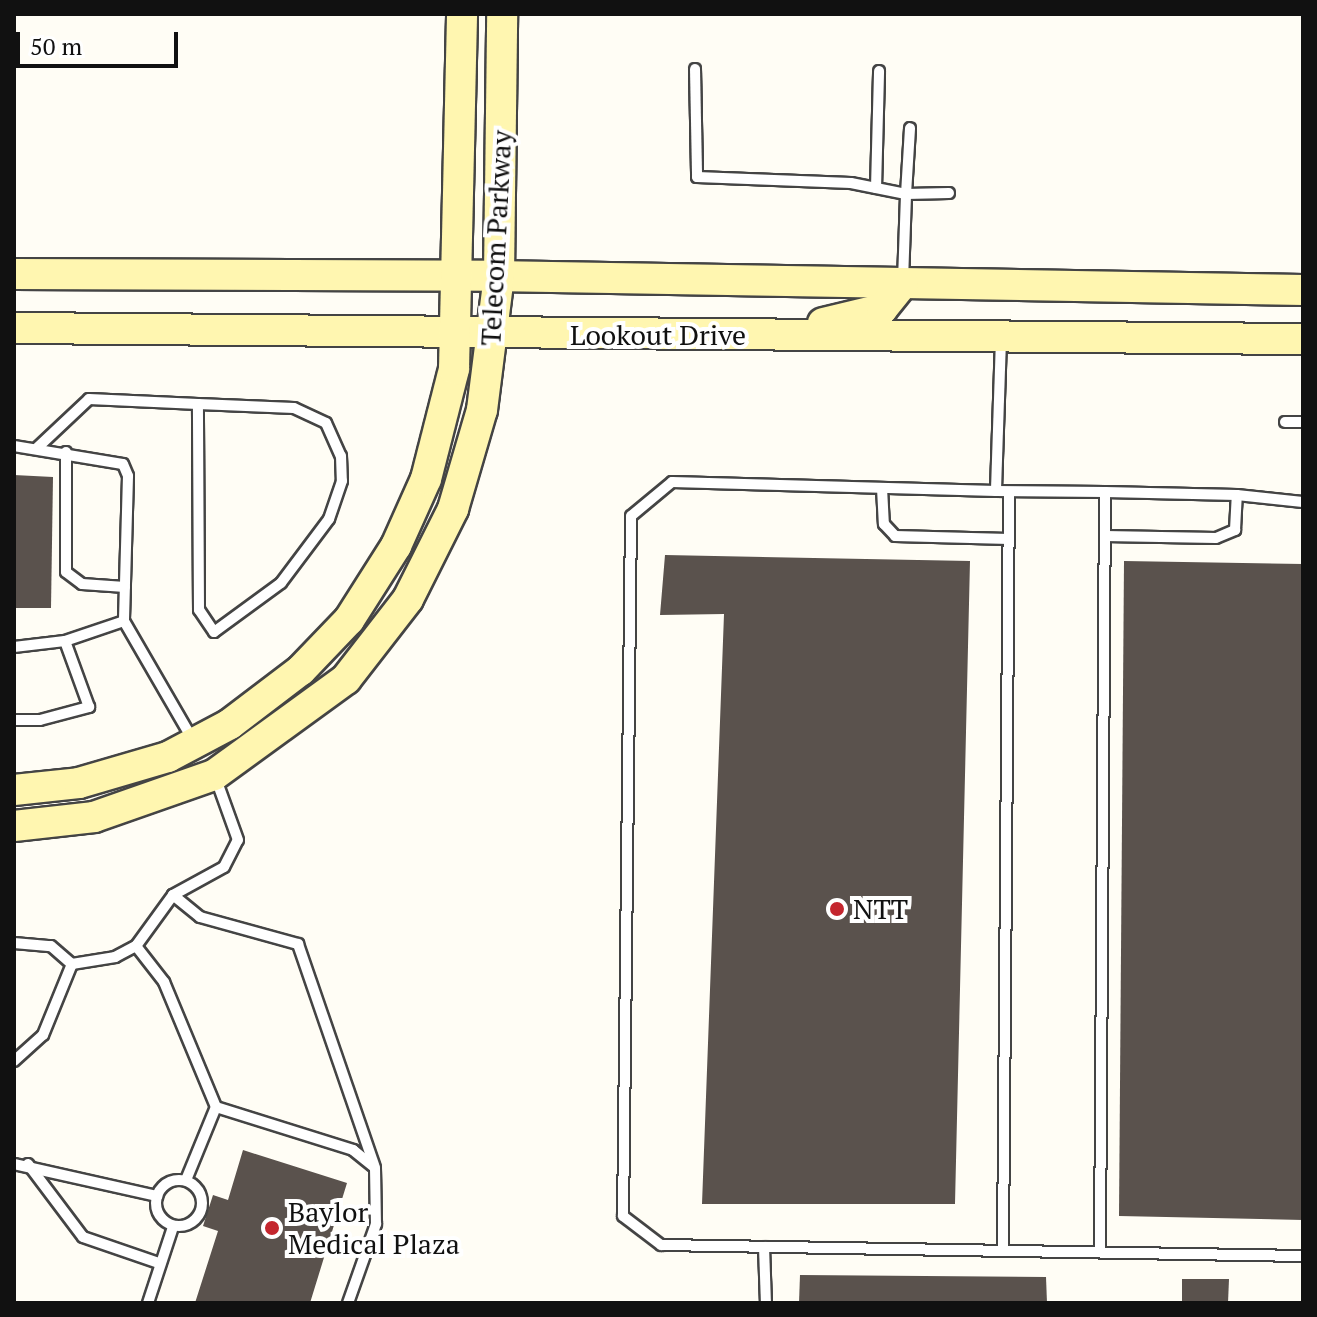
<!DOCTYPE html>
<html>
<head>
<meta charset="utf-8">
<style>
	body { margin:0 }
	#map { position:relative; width:1317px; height:1317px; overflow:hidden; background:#fffdf5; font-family:"PT Serif",serif }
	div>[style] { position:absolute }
	.building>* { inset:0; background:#5a524d }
	.roads { filter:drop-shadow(2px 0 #444) drop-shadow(-2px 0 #444) drop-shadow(0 2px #444) drop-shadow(0 -2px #444) }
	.lane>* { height:10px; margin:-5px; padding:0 5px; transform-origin:5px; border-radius:5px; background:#fff }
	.lane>.ring { margin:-5px; padding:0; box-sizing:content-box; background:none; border:10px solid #fff; border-radius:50% }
	.secondary>* { height:30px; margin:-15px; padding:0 15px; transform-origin:15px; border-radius:15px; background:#fff6b0 }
	.dots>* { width:22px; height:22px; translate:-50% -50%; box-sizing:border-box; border:4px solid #fff; border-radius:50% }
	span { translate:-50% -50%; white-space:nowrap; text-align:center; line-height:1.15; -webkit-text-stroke:8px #fff; paint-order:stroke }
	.street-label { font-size:28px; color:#111 }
	.poi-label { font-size:28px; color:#111 }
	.left { translate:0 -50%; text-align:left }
	.frame { position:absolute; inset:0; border:16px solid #111; pointer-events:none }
	.scale { position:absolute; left:16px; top:32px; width:162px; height:36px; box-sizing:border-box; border:4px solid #111; border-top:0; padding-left:10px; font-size:24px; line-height:28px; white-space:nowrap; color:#111; -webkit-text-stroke:6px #fff; paint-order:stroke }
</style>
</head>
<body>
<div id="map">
	<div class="building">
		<i style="clip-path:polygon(14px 475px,53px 477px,51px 608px,14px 608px)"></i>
		<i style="clip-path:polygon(665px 555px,970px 561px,955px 1204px,702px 1204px,724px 614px,660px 615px)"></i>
		<i style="clip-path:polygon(1124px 561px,1303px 564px,1303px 1220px,1119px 1216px)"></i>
		<i style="clip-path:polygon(243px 1150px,347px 1183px,310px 1303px,195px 1303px,218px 1231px,203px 1226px,213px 1195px,228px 1200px)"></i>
		<i style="clip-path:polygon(800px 1275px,1046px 1277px,1047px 1303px,799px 1303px)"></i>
		<i style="clip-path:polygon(1182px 1279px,1229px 1279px,1228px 1303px,1182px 1303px)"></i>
	</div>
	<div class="roads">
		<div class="lane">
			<i style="left:695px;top:69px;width:108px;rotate:88.9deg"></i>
			<i style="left:697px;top:177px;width:154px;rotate:2.2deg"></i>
			<i style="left:851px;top:183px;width:56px;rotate:11.3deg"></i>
			<i style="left:906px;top:194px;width:66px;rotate:-86.5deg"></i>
			<i style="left:876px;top:188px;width:117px;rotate:-88.5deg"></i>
			<i style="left:903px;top:281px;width:87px;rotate:-88deg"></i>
			<i style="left:906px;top:194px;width:43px;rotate:-1.3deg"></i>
			<i style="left:1001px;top:339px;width:152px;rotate:91.9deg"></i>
			<i style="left:996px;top:491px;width:324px;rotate:-178.4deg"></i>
			<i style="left:672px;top:482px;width:53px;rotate:140.3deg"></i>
			<i style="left:631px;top:516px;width:700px;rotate:90.65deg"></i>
			<i style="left:623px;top:1216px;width:48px;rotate:37.3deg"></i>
			<i style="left:661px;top:1245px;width:642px;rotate:0.98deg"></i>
			<i style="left:1285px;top:422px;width:18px"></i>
			<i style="left:14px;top:446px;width:110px;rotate:9.4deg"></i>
			<i style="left:123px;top:464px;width:13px;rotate:67deg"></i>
			<i style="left:128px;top:476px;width:145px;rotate:91.6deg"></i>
			<i style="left:124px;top:621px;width:138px;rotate:59.9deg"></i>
			<i style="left:37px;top:448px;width:71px;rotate:-43.3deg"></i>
			<i style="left:89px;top:399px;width:109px;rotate:2.6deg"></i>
			<i style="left:198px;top:404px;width:96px;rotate:2.4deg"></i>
			<i style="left:294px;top:408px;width:35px;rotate:25deg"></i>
			<i style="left:326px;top:423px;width:36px;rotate:66deg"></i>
			<i style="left:341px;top:456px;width:25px;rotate:88deg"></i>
			<i style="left:342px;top:481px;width:40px;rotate:108.9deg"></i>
			<i style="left:329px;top:519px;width:80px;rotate:126.9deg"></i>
			<i style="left:281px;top:583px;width:83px;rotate:143.8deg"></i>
			<i style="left:214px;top:632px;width:27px;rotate:-124deg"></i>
			<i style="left:199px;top:610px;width:206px;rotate:-90.3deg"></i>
			<i style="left:66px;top:452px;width:120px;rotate:90deg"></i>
			<i style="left:66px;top:572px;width:20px;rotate:37deg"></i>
			<i style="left:82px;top:584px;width:43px;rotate:4deg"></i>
			<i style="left:882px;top:488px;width:36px;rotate:87deg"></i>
			<i style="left:884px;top:524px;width:16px;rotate:47deg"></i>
			<i style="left:895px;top:536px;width:114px;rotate:1.5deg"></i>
			<i style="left:996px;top:491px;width:109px;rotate:0.5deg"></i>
			<i style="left:1105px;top:492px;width:760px;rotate:90.38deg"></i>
			<i style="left:1105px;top:492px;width:132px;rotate:1.3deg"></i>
			<i style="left:1105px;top:536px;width:111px;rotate:1deg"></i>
			<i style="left:1216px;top:538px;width:21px;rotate:-23deg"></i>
			<i style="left:1235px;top:530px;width:35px;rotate:-87deg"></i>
			<i style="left:1237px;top:495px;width:66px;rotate:6.1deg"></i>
			<i style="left:14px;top:647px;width:51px;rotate:-6.7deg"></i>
			<i style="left:65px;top:641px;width:62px;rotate:-18.7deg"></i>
			<i style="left:14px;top:720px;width:26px"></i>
			<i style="left:40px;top:720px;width:51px;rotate:-14.9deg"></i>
			<i style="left:89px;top:707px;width:70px;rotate:-110deg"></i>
			<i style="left:173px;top:895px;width:35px;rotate:39deg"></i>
			<i style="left:200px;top:917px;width:102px;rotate:15.4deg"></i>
			<i style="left:298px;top:944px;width:234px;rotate:71deg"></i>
			<i style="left:14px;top:943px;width:37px;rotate:5deg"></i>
			<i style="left:51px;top:946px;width:28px;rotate:41deg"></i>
			<i style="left:136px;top:946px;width:46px;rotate:52.1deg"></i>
			<i style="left:164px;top:982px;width:135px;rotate:67.4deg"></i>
			<i style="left:14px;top:1061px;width:39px;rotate:-42deg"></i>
			<i style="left:43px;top:1035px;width:77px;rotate:-67.8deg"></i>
			<i style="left:72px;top:964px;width:44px;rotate:-9.2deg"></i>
			<i style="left:115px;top:957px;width:24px;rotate:-28deg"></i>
			<i style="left:136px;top:946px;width:63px;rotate:-54deg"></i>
			<i style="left:173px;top:895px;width:58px;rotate:-28.8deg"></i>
			<i style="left:224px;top:867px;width:30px;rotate:-63deg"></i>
			<i style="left:238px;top:840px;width:65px;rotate:-109.8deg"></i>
			<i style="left:14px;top:1164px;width:147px;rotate:12.6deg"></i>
			<i style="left:28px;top:1164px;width:91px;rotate:53deg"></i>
			<i style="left:83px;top:1237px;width:80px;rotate:18.9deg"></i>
			<i style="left:186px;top:1180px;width:79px;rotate:-67.7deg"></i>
			<i style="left:216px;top:1107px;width:144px;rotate:17.4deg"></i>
			<i style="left:353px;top:1150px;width:28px;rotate:39deg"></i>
			<i style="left:375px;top:1168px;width:56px;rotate:89deg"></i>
			<i style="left:376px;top:1224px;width:84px;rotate:109.5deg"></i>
			<i class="ring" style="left:156px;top:1180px;width:36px;height:36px"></i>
			<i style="left:764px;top:1247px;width:56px;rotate:88deg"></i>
			<i style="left:1003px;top:1250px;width:758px;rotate:-89.55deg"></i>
			<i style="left:148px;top:1303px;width:80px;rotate:-71.8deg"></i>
		</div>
		<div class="secondary">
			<i style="left:14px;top:274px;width:485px;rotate:0.2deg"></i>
			<i style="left:499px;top:276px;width:804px;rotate:1deg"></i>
			<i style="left:823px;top:323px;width:61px;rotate:-13.3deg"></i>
			<i style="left:882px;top:309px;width:33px;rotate:-51deg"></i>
			<i style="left:14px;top:328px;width:1289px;rotate:0.49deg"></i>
			<i style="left:14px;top:790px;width:65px;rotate:-6.1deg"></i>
			<i style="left:79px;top:783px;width:93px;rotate:-16.3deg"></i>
			<i style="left:168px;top:757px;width:70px;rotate:-28deg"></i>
			<i style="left:230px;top:724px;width:89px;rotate:-37.3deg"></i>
			<i style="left:301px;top:670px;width:69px;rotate:-46.2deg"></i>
			<i style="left:349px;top:620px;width:88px;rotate:-57.6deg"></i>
			<i style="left:396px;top:546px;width:73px;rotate:-65.9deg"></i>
			<i style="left:426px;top:479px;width:114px;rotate:-75.7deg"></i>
			<i style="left:454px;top:369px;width:355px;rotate:-88.7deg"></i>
			<i style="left:14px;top:826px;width:81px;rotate:-6.4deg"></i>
			<i style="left:94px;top:817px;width:127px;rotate:-19.3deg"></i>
			<i style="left:214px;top:775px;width:163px;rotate:-36deg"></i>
			<i style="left:346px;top:679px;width:101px;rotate:-52.2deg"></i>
			<i style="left:408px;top:599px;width:101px;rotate:-63.4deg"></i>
			<i style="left:453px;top:509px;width:103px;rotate:-73.7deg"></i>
			<i style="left:482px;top:410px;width:135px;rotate:-82.8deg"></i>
			<i style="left:499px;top:276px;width:262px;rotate:-89.3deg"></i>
		</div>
	</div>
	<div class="dots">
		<i style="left:837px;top:909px;background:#c4262e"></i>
		<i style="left:272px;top:1228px;background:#c4262e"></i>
	</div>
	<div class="street-label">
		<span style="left:496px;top:238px;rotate:-87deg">Telecom Parkway</span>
		<span style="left:658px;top:335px">Lookout Drive</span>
	</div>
	<div class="poi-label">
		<span class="left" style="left:853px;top:909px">NTT</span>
		<span class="left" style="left:288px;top:1228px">Baylor<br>Medical Plaza</span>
	</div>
	<div class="frame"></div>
	<div class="scale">50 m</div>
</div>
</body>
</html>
